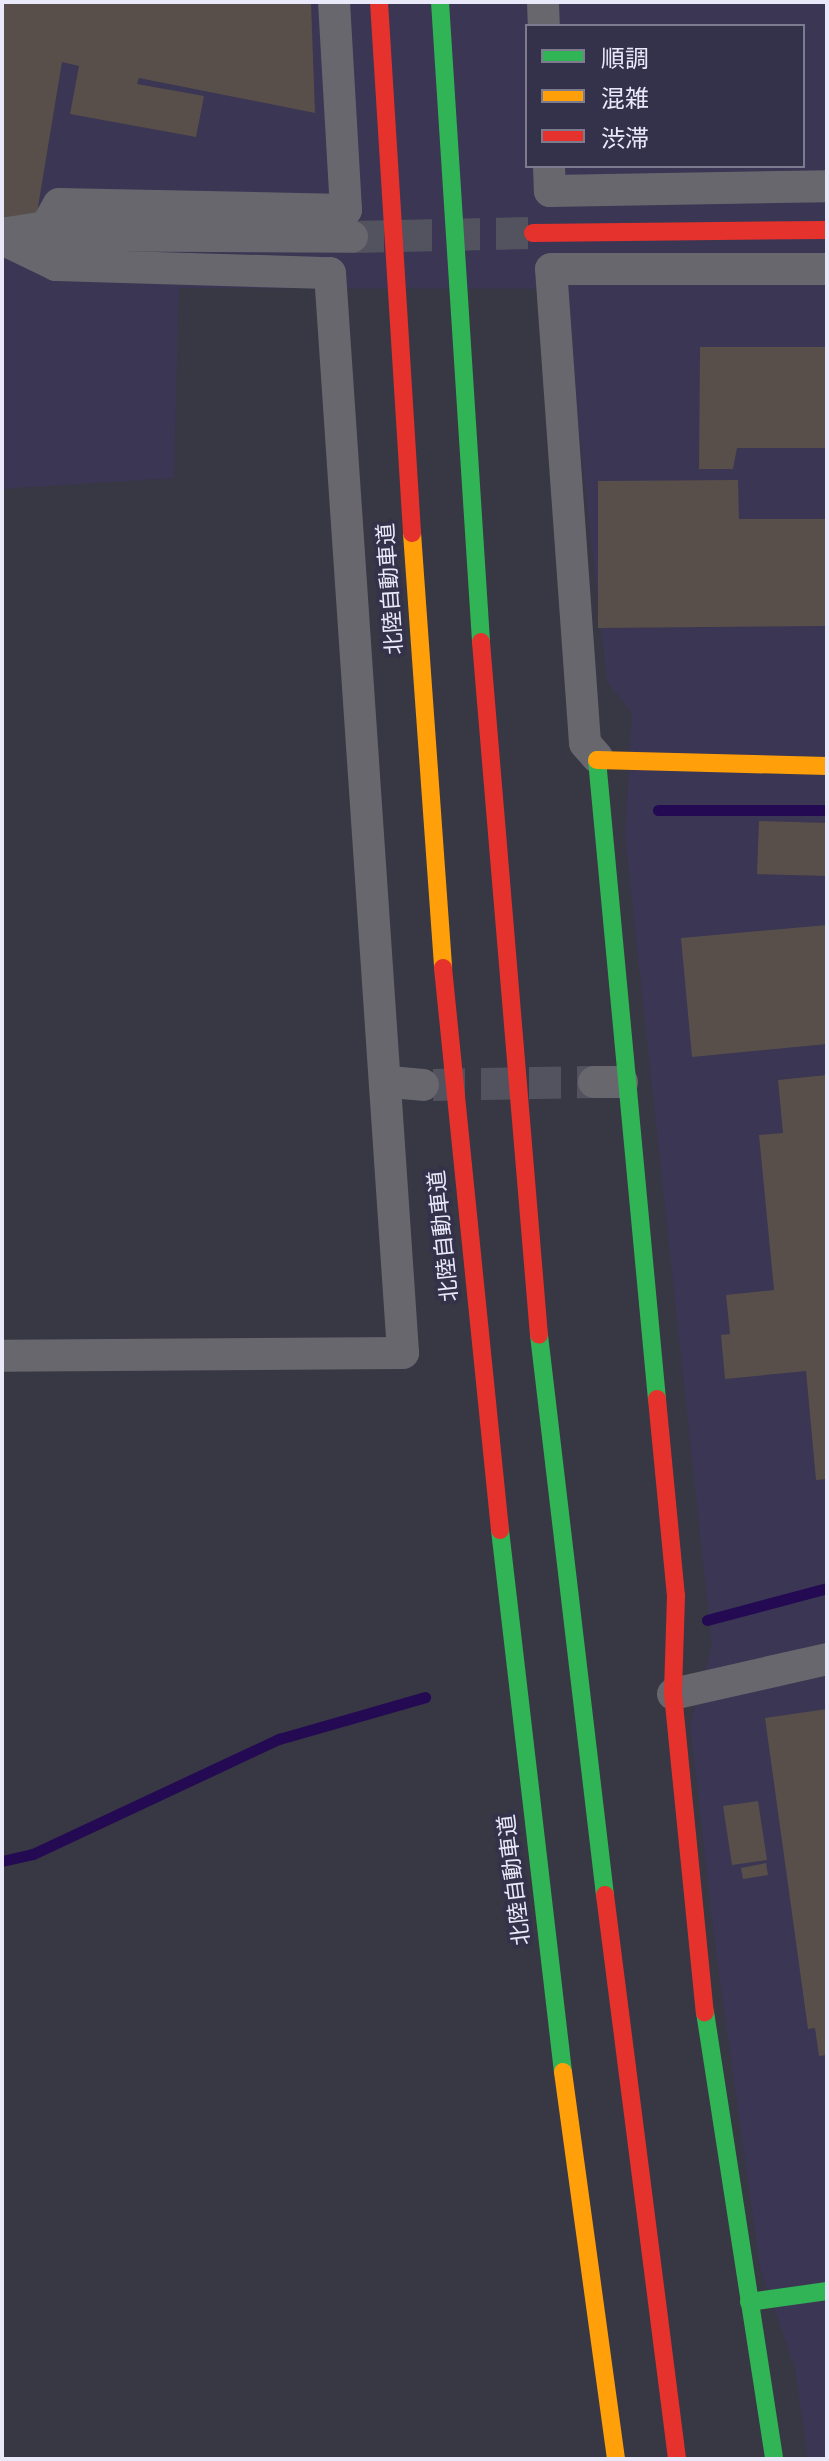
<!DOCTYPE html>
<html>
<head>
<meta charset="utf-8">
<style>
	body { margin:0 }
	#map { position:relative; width:829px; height:2461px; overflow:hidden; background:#383744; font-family:"Fira Sans","Noto Sans JP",sans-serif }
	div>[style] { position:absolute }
	.built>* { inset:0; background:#3a3653 }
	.stream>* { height:11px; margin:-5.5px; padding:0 5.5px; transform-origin:5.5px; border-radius:5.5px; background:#240953 }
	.building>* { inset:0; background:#584f4a }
	.street-tunnel>* { height:32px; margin-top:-16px; transform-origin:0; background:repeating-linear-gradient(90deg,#53525f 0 32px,transparent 0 48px) }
	.street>* { height:32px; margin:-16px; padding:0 16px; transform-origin:16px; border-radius:16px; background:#68676d }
	.fast>* { height:18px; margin:-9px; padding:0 9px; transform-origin:9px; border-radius:9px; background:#30b455 }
	.slow>* { height:18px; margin:-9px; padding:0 9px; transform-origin:9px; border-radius:9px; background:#ff9f0a }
	.jam>* { height:18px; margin:-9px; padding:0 9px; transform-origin:9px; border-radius:9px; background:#e5322d }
	span { translate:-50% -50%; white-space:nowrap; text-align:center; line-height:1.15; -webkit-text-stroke:7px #34314a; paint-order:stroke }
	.street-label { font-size:22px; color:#eae9f9 }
	.frame { position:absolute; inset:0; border:4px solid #eae9f9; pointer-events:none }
	.legend { position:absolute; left:525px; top:24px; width:280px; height:144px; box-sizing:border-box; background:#34314a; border:2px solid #7d7b90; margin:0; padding:10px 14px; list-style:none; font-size:24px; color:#eae9f9 }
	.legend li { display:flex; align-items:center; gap:16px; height:40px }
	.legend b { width:40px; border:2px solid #7d7b90 }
</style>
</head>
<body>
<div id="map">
	<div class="built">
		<i style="clip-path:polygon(evenodd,2px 2px,827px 2px,827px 2459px,808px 2459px,795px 2368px,760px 2268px,715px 1945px,690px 1725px,712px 1646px,625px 836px,632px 713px,607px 682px,563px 289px,179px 288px,174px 478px,2px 489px,2px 2px,527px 26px,803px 26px,803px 166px,527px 166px,527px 26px)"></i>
	</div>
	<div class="stream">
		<i style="left:658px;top:810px;width:169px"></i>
		<i style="left:707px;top:1620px;width:124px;rotate:-14.9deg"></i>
		<i style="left:2px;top:1861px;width:32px;rotate:-13deg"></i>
		<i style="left:33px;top:1854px;width:272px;rotate:-25.1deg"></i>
		<i style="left:279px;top:1739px;width:152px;rotate:-16deg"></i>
	</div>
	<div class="building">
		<i style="clip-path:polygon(2px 2px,311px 2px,315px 113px,139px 78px,137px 84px,204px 96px,196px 137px,70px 114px,79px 66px,62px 62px,33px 237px,2px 232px)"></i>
		<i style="clip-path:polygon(700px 347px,827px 347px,827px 448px,737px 448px,733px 469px,699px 469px)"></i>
		<i style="clip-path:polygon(738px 480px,739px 519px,827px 519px,827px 626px,598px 628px,598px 481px)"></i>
		<i style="clip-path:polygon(759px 821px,827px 823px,827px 876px,757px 874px)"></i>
		<i style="clip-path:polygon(827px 925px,827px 1044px,692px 1057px,681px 938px)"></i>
		<i style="clip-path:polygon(827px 1075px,827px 1479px,816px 1480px,806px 1371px,725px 1379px,721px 1335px,730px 1334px,726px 1295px,774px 1290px,759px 1135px,783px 1133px,778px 1080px)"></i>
		<i style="clip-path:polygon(827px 1709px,827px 2055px,819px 2056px,815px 2028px,808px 2029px,765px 1718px)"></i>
		<i style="clip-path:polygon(758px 1801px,767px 1860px,732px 1865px,723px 1806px)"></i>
		<i style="clip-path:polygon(766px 1863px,768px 1875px,743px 1879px,741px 1868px)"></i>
	</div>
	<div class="street-tunnel">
		<i style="left:352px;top:237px;width:181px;rotate:-1.3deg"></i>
		<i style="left:433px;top:1085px;width:161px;rotate:-1.1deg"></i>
	</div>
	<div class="street">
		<i style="left:543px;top:2px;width:24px;rotate:88deg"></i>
		<i style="left:549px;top:166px;width:25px;rotate:88deg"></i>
		<i style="left:550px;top:191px;width:277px;rotate:-1deg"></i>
		<i style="left:2px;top:234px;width:45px;rotate:-9deg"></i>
		<i style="left:46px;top:227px;width:26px;rotate:-61deg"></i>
		<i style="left:59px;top:204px;width:287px;rotate:1.2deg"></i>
		<i style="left:346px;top:210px;width:208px;rotate:-93.3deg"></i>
		<i style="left:23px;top:235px;width:329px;rotate:0.3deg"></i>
		<i style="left:2px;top:239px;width:60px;rotate:25.7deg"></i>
		<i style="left:56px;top:265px;width:274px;rotate:1.7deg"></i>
		<i style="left:330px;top:273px;width:1082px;rotate:86.13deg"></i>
		<i style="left:403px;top:1353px;width:401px;rotate:179.6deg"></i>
		<i style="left:597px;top:757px;width:18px;rotate:-131deg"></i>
		<i style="left:585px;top:743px;width:475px;rotate:-94.1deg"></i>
		<i style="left:551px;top:269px;width:276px"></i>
		<i style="left:390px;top:1082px;width:33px;rotate:5deg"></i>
		<i style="left:594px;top:1082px;width:28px"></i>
		<i style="left:673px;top:1694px;width:158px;rotate:-12.8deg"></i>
	</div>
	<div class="fast">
		<i style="left:440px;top:2px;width:641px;rotate:86.33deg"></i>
		<i style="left:597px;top:760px;width:642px;rotate:84.64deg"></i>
		<i style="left:539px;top:1335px;width:564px;rotate:83.28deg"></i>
		<i style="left:500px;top:1530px;width:546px;rotate:83.37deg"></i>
		<i style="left:705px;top:2012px;width:452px;rotate:81.2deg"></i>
		<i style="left:749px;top:2302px;width:79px;rotate:-8deg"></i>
	</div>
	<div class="slow">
		<i style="left:412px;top:533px;width:436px;rotate:85.9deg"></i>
		<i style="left:597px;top:760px;width:230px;rotate:1.5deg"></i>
		<i style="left:563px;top:2072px;width:391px;rotate:82.2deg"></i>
	</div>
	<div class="jam">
		<i style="left:379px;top:2px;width:532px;rotate:86.44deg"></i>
		<i style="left:533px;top:233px;width:294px;rotate:-0.6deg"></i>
		<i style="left:481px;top:642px;width:695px;rotate:85.22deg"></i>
		<i style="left:443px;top:968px;width:565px;rotate:84.21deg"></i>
		<i style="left:657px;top:1399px;width:198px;rotate:84.5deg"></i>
		<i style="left:676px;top:1596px;width:98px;rotate:91.8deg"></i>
		<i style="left:673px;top:1694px;width:320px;rotate:84.3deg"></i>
		<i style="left:605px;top:1895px;width:569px;rotate:82.72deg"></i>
	</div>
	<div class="street-label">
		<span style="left:390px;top:589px;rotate:-94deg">北陸自動車道</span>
		<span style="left:443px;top:1236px;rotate:-96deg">北陸自動車道</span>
		<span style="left:514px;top:1880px;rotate:-97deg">北陸自動車道</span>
	</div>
	<div class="frame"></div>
	<ul class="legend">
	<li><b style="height:10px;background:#30b455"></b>順調</li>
	<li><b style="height:10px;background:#ff9f0a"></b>混雑</li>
	<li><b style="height:10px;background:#e5322d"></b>渋滞</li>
	</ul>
</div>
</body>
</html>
